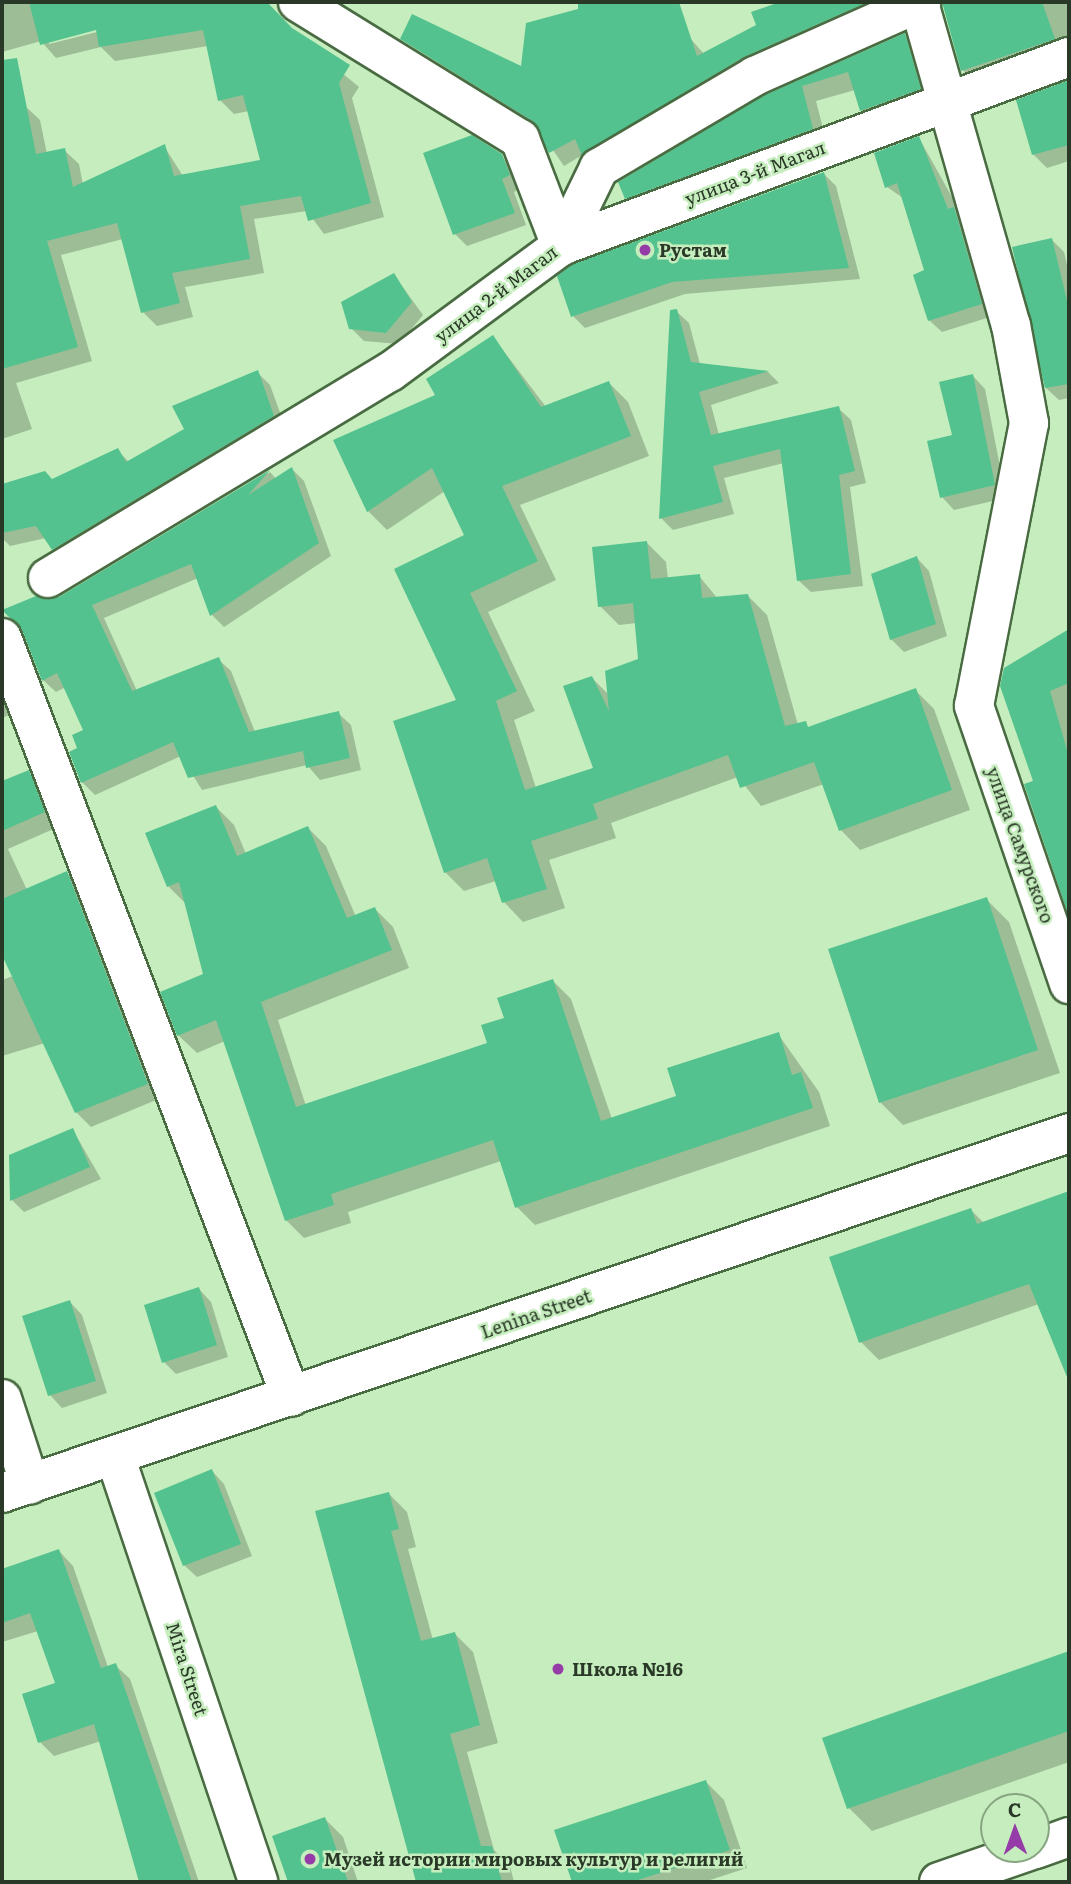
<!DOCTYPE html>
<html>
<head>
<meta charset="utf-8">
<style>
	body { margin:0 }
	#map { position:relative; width:1071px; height:1884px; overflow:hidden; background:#c5edbd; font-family:Literata,serif }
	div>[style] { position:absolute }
	.shadow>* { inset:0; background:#0003 }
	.building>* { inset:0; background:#53c28e }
	.roads { filter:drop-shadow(2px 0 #496b42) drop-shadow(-2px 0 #496b42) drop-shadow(0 2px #496b42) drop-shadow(0 -2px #496b42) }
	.minor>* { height:38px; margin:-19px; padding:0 19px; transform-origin:19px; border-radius:19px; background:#fff }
	.dots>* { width:19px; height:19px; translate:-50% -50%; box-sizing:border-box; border:4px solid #c5edbd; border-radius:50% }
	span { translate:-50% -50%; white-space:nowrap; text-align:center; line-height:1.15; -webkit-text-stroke:5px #c5edbd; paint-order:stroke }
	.street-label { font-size:18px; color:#2a3927 }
	.poi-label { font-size:18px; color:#2a3927; font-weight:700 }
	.left { translate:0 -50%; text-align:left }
	.frame { position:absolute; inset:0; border:4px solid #2a3927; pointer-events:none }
	.north { position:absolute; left:980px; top:1793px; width:70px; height:70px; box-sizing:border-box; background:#c5edbd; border:2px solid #87a581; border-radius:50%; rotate:359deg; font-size:19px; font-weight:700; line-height:28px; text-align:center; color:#2a3927 }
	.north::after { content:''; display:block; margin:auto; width:24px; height:32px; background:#953ca8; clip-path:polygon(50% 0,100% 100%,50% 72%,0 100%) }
</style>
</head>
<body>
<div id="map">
	<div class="shadow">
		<i style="clip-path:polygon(evenodd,2px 2px,256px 2px,359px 87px,352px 98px,384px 217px,324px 234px,307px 211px,254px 219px,264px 273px,185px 287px,193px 317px,157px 326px,143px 312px,123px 239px,61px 255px,92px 361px,16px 383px,32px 429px,2px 439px,2px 110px,25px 106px,40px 120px,47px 154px,64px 150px,79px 164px,83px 185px,164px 146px,183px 176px,262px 162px,249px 111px,234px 114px,220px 100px,208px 46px,115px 61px,101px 47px,56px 58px,41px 41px,2px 52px,2px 2px,105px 27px,105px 30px,49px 44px,49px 41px,105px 27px)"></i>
		<i style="clip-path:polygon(580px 2px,626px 2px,626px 59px,690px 38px,704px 54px,758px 26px,754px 13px,784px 2px,911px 2px,597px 167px,584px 154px,564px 166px,537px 127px,402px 39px,522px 69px,580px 10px)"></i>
		<i style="clip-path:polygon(945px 2px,1069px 2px,1069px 52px,976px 83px,963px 70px)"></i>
		<i style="clip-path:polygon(904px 35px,920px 50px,935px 104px,877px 126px,862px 110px,855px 90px,816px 101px,827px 144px,642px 213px,627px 198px,766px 97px)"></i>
		<i style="clip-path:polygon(1069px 82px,1069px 161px,1047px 168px,1034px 155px,1018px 101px)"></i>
		<i style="clip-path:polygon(919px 138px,966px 222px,993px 316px,942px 332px,929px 320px,926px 271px,903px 198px,887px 187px,876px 154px)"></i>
		<i style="clip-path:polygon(501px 155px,522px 187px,514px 192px,526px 225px,467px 246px,455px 234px)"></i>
		<i style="clip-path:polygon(824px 174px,836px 186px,860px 279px,685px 294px,585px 328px,573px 316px)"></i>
		<i style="clip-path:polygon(1052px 240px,1064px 252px,1069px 274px,1069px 398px,1059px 400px,1046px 388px)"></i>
		<i style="clip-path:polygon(394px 275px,423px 315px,399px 344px,364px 341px,351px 328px)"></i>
		<i style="clip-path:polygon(676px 311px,689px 323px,700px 364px,768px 372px,779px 383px,711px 405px,719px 435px,838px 408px,851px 420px,866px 483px,850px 487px,863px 586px,811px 592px,798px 580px,784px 463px,724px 478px,734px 514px,673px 530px,661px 518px)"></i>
		<i style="clip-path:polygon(493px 337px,546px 407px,609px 383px,628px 402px,649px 456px,520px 505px,556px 580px,488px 612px,535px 711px,514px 720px,536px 788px,595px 769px,592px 678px,609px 695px,640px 660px,637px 623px,619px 625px,600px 606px,647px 543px,666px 562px,668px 579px,699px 576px,718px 599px,748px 596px,767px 615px,798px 725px,810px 728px,915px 690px,934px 709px,970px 810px,860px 850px,841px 830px,824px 784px,761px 806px,738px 777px,611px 823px,616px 838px,549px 860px,565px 908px,523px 922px,504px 902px,496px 881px,464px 891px,445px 872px,466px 536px,445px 491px,387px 530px,368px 511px,437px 395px)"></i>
		<i style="clip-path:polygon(257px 372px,270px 385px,286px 429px,66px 561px,46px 538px,10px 546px,2px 538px,2px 486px,44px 473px,52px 481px,117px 450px,129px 462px,186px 429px)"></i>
		<i style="clip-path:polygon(973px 376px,985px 389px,1006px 498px,954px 510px,942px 497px)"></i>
		<i style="clip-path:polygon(292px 469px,304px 481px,331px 556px,224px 627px,212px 615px,198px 578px,104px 618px,137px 691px,218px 659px,231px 671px,255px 732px,338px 713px,351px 725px,361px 770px,320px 780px,307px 765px,202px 790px,181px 756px,95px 795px,82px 782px,85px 731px,66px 687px,56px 692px,43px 680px,60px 598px,270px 472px,276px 479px)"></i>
		<i style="clip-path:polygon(917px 558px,929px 571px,947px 636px,904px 652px,891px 639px)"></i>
		<i style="clip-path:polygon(1069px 631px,1069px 918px,1026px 785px,1036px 782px,1005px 669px)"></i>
		<i style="clip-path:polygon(2px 682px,13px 713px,2px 718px)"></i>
		<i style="clip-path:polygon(28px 772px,43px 786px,58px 827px,8px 849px,27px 890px,67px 873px,81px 887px,161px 1098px,91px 1127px,76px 1112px,45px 1043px,2px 1056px,2px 980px,13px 976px,2px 950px,2px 783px)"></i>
		<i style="clip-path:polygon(216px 807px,234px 825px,246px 854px,308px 828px,326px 846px,356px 917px,375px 909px,393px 927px,409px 968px,278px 1020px,306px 1106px,490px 1044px,506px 1019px,553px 981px,571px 999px,612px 1119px,678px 1097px,778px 1034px,819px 1092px,830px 1126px,535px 1225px,517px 1207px,501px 1161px,348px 1212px,351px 1223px,304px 1238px,286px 1220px,225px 1041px,197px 1053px,178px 1035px,205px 975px,187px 905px,168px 886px)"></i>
		<i style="clip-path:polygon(986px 899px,1009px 922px,1060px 1073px,903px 1125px,880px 1102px)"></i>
		<i style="clip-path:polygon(73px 1130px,101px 1179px,24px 1212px,12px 1200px,11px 1157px)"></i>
		<i style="clip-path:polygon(1069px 1193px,1069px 1344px,1039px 1304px,879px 1360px,861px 1342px,971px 1210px,984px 1223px)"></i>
		<i style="clip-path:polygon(199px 1289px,211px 1302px,228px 1357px,176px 1374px,164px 1362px)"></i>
		<i style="clip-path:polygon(70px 1302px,82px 1315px,107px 1393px,62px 1408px,50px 1395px)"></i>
		<i style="clip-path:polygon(212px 1471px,224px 1484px,252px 1556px,197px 1577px,184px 1565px)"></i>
		<i style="clip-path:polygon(389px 1494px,407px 1512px,416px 1547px,408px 1549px,433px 1640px,455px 1634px,473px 1652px,498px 1743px,467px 1752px,494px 1850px,510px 1866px,514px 1882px,418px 1882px,317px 1513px)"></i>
		<i style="clip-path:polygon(59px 1551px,73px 1566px,108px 1667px,115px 1665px,130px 1679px,199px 1882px,142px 1882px,101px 1741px,54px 1756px,40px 1742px,57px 1684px,38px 1631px,2px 1642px,2px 1569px)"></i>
		<i style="clip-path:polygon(1069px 1653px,1069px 1762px,872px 1831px,849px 1808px,824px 1739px)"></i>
		<i style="clip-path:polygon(706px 1782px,724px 1800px,747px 1868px,704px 1882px,574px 1882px,557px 1831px)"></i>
		<i style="clip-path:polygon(325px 1819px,343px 1837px,358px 1882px,290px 1882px,274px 1837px)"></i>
	</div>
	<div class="building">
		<i style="clip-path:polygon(29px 2px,267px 2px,292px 28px,350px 65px,339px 83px,371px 203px,308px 221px,301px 196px,240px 206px,250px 259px,172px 273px,180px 303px,141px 313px,117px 223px,47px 241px,78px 347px,2px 369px,2px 60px,17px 58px,36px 154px,65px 148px,73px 187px,165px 144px,174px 176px,260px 160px,243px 95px,218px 101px,203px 30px,99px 47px,96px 30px,40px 45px)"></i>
		<i style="clip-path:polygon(578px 2px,679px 2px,697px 56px,756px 25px,751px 12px,780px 2px,868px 2px,744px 57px,582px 155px,575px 139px,549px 153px,531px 120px,400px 39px,412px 14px,521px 66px,526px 23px,578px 9px)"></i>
		<i style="clip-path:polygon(942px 2px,1042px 2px,1055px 39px,961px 71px)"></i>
		<i style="clip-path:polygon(905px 33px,921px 89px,860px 111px,848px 72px,802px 86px,813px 129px,625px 199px,618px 182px,765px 95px)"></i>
		<i style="clip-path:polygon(1069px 80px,1069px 145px,1032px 155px,1016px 100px)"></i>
		<i style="clip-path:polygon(472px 135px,502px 154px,510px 175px,502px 179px,515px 213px,453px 235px,423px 153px)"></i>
		<i style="clip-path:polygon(919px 136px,948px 209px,954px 207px,982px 304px,928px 321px,913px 275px,924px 270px,897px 183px,885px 188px,874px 153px)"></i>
		<i style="clip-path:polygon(824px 172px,849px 268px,672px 282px,571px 317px,557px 276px,571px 265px)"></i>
		<i style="clip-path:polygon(1052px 238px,1069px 309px,1069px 384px,1045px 388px,1012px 247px)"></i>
		<i style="clip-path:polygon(394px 273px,412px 302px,386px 333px,349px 329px,341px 302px)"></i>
		<i style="clip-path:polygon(677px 309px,691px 362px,769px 371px,699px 392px,711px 435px,839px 406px,855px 471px,839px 475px,851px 574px,797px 581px,780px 449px,713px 466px,723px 502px,659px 519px,670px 310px)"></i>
		<i style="clip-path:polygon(493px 335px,541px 407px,609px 381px,631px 436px,502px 486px,538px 561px,470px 593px,517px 691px,496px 701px,525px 790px,593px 768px,563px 686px,592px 676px,609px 711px,605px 671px,638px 659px,633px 603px,598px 607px,592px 547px,647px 541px,651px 579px,700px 574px,702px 598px,748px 594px,785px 726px,806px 721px,808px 727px,916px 688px,952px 790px,839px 831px,814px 762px,740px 788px,728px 755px,593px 804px,598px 819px,531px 841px,547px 889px,502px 903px,487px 858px,444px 873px,393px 721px,456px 700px,394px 569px,464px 535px,432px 468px,367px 512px,333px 440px,435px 395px,426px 379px)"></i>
		<i style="clip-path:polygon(258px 370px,274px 416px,52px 550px,36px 526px,2px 533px,2px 484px,45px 471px,52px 479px,118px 448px,126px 462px,184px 429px,172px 406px)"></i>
		<i style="clip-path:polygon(973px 374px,995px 485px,940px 498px,927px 441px,952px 435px,939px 382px)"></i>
		<i style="clip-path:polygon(292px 467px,319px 543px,210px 616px,191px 564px,92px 605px,132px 691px,219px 657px,249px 732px,339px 711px,350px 758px,306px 768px,303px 751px,188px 778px,173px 742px,81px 783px,69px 752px,77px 748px,72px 735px,83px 730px,57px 673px,42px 681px,22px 630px,2px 610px,36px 596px,59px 597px,270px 470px,248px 495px)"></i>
		<i style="clip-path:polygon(917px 556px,936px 624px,890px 640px,871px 574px)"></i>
		<i style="clip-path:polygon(1069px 629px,1069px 683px,1050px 691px,1069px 757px,1069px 917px,1024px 784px,1033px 781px,1000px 686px,1004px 668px)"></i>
		<i style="clip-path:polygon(29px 770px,45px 812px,2px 831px,2px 781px)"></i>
		<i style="clip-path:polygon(216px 805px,237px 856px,308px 826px,347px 918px,375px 907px,392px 950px,261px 1002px,296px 1107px,487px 1043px,481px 1025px,504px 1018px,497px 998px,553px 979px,601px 1121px,676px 1096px,667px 1068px,779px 1032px,792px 1075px,801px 1072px,813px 1108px,515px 1208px,493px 1140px,331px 1194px,334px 1205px,285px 1221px,216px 1020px,177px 1036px,160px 992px,203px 974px,179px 882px,167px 887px,145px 833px)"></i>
		<i style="clip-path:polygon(67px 871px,148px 1084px,75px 1113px,2px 955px,2px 899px)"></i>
		<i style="clip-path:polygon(987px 897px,1038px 1050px,879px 1103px,828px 949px)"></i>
		<i style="clip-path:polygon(73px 1128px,90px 1167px,10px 1201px,9px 1155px)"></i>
		<i style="clip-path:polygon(1069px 1191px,1069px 1382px,1029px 1284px,859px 1343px,829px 1257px,971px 1208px,977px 1224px)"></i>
		<i style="clip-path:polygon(199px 1287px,217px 1345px,162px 1363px,144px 1305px)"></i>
		<i style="clip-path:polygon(70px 1300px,96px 1381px,48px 1396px,22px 1316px)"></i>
		<i style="clip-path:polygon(212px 1469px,241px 1544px,183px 1566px,154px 1493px)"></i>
		<i style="clip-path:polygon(389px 1492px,399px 1529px,391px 1531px,421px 1641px,455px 1632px,480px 1725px,450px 1734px,481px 1846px,492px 1846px,502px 1882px,416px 1882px,315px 1511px)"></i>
		<i style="clip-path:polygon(59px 1549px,101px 1668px,116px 1663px,192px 1882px,139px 1882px,94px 1724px,38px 1743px,22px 1694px,55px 1683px,30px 1613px,2px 1623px,2px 1569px)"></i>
		<i style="clip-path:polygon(1069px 1651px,1069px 1731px,847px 1809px,822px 1738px)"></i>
		<i style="clip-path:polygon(706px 1780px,730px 1850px,632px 1882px,572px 1882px,554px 1830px)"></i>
		<i style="clip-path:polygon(325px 1817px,348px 1882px,288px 1882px,272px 1836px)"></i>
	</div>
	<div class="roads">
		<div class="minor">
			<i style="left:298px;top:2px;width:261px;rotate:31.7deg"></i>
			<i style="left:520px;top:139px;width:115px;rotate:69deg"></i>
			<i style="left:919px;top:3px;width:335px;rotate:74.1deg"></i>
			<i style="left:1011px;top:325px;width:100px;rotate:79.6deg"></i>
			<i style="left:1029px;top:423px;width:288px;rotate:101deg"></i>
			<i style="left:974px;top:706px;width:294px;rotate:71.1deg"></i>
			<i style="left:561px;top:246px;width:542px;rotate:-20.41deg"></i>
			<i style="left:48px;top:578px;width:399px;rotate:-31.1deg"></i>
			<i style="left:390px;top:372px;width:212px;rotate:-36.4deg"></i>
			<i style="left:561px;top:246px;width:87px;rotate:-64deg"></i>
			<i style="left:599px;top:168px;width:181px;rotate:-30.5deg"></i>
			<i style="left:755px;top:76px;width:182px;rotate:-24deg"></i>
			<i style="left:2px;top:638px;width:812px;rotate:69.15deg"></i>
			<i style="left:2px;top:1399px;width:90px;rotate:72deg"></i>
			<i style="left:115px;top:1456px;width:449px;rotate:71.4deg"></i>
			<i style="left:2px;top:1493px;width:1126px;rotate:-18.64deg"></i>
			<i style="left:1036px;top:1849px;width:35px;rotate:-20deg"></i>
			<i style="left:939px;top:1882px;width:102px;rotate:-19deg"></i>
		</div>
	</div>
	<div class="dots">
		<i style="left:645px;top:250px;background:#953ca8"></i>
		<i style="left:558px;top:1669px;background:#953ca8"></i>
		<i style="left:310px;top:1859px;background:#953ca8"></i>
	</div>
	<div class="street-label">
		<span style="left:755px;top:173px;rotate:-21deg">улица 3-й Магал</span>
		<span style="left:496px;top:294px;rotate:-37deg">улица 2-й Магал</span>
		<span style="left:1020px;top:845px;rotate:70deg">улица Самурского</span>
		<span style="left:536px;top:1314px;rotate:-19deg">Lenina Street</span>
		<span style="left:187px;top:1669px;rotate:72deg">Mira Street</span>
	</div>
	<div class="poi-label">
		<span class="left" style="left:659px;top:250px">Рустам</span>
		<span class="left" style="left:572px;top:1669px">Школа №16</span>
		<span class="left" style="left:324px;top:1859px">Музей истории мировых культур и религий</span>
	</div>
	<div class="frame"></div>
	<div class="north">С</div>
</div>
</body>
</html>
